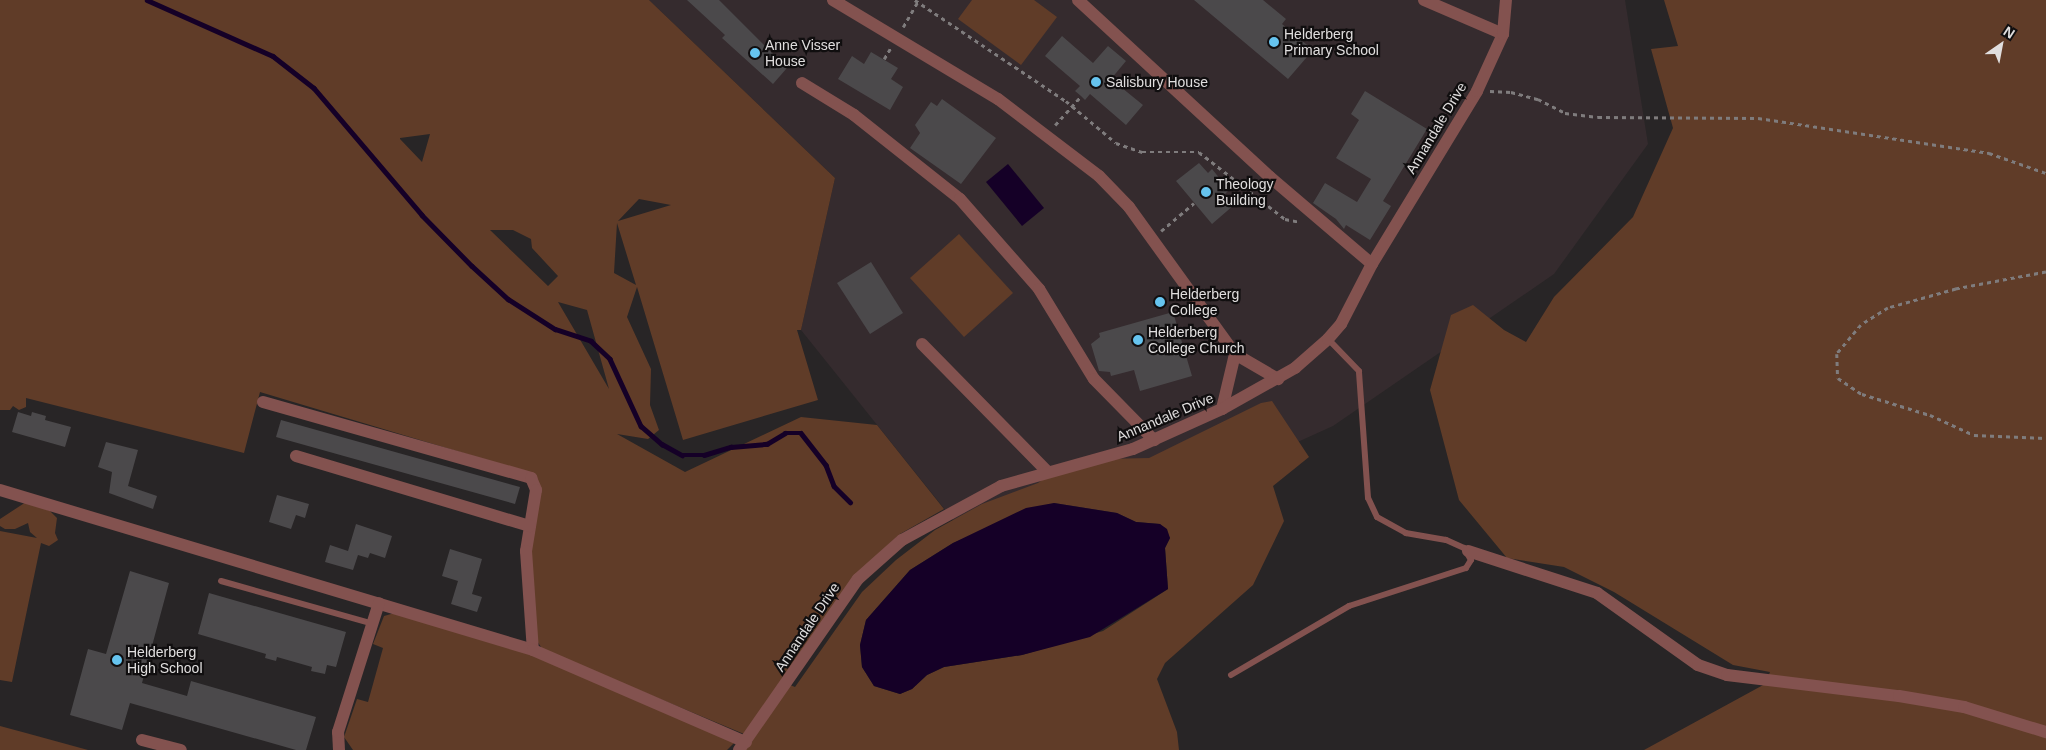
<!DOCTYPE html>
<html>
<head>
<meta charset="utf-8">
<style>
	body { margin:0 }
	#map { position:relative; width:2046px; height:750px; overflow:hidden; background:#282526; font-family:Helvetica,sans-serif }
	div>[style] { position:absolute }
	.built>* { inset:0; background:#352b2e }
	.green>* { inset:0; background:#603c28 }
	.water>* { inset:0; background:#150027 }
	.stream>* { height:4.5px; margin:-2.25px; padding:0 2.25px; transform-origin:2.25px; border-radius:2.25px; background:#150027 }
	.building>* { inset:0; background:#4b494b }
	.path>* { height:2.5px; margin-top:-1.25px; transform-origin:0; background:repeating-linear-gradient(90deg,#7f7c7d 0 4px,transparent 0 8px) }
	.lane>* { height:6px; margin:-3px; padding:0 3px; transform-origin:3px; border-radius:3px; background:#83524f }
	.street>* { height:12px; margin:-6px; padding:0 6px; transform-origin:6px; border-radius:6px; background:#83524f }
	.dots>* { width:14px; height:14px; translate:-50% -50%; box-sizing:border-box; border:2px solid #100e0f; border-radius:50% }
	span { translate:-50% -50%; white-space:nowrap; text-align:center; line-height:1.15; -webkit-text-stroke:4.5px #100e0f; paint-order:stroke }
	.poi-label { font-size:14px; color:#e0dede }
	.left { translate:0 -50%; text-align:left }
	.street-label { font-size:14px; color:#e0dede }
	.north { position:absolute; left:1976px; top:20px; width:50px; height:50px; -webkit-text-stroke:4px #100e0f; paint-order:stroke; rotate:33deg; font-size:14px; font-weight:700; line-height:20px; text-align:center; color:#e0dede }
	.north::after { content:''; display:block; margin:auto; width:18px; height:22px; background:#e0dede; clip-path:polygon(50% 0,100% 100%,50% 72%,0 100%) }
</style>
</head>
<body>
<div id="map">
	<div class="built">
		<i style="clip-path:polygon(649px 0,1625px 0,1648px 144px,1554px 274px,1333px 426px,999px 577px,801px 330px,835px 178px)"></i>
	</div>
	<div class="green">
		<i style="clip-path:polygon(evenodd,0 0,649px 0,835px 178px,801px 330px,797px 330px,818px 400px,683px 440px,637px 287px,627px 317px,651px 369px,650px 405px,659px 430px,648px 439px,617px 434px,685px 472px,801px 417px,877px 425px,944px 509px,900px 534px,855px 575px,744px 734px,543px 650px,533px 635px,529px 551px,533px 474px,260px 392px,244px 453px,26px 398px,26px 407px,19px 410px,13px 406px,10px 410px,0 410px,0 0,430px 134px,422px 162px,400px 139px,400px 138px,430px 134px,0 0,639px 199px,671px 205px,618px 221px,639px 199px,0 0,617px 223px,636px 285px,614px 273px,617px 223px,0 0,490px 230px,513px 230px,531px 239px,532px 248px,558px 276px,548px 286px,490px 230px,0 0,558px 302px,587px 310px,609px 389px,558px 302px)"></i>
		<i style="clip-path:polygon(972px 0,1034px 0,1057px 17px,1021px 65px,958px 19px)"></i>
		<i style="clip-path:polygon(1664px 0,2046px 0,2046px 750px,1644px 750px,1765px 684px,1770px 672px,1733px 665px,1614px 592px,1564px 567px,1507px 558px,1459px 500px,1430px 390px,1451px 315px,1473px 305px,1504px 330px,1526px 342px,1554px 297px,1633px 217px,1673px 128px,1651px 49px,1678px 46px)"></i>
		<i style="clip-path:polygon(959px 234px,1013px 293px,964px 337px,910px 278px)"></i>
		<i style="clip-path:polygon(evenodd,1272px 401px,1309px 457px,1273px 486px,1284px 521px,1253px 585px,1165px 663px,1157px 679px,1177px 732px,1179px 750px,743px 750px,790px 685px,795px 687px,862px 592px,896px 560px,935px 530px,982px 504px,1038px 483px,1053px 472px,1102px 459px,1149px 458px,1261px 403px,1272px 401px,1054px 503px,1117px 513px,1136px 522px,1160px 524px,1170px 538px,1165px 548px,1168px 589px,1103px 631px,1022px 655px,944px 667px,927px 675px,912px 689px,900px 694px,874px 686px,862px 667px,860px 645px,866px 620px,910px 570px,953px 543px,1054px 503px)"></i>
		<i style="clip-path:polygon(26px 502px,50px 511px,57px 518px,55px 533px,58px 540px,49px 546px,41px 543px,12px 682px,0 680px,0 531px,37px 538px,30px 532px,28px 523px,15px 529px,5px 529px,0 526px,0 519px)"></i>
		<i style="clip-path:polygon(398px 612px,531px 654px,736px 741px,727px 750px,353px 750px,344px 737px,357px 699px,368px 702px,383px 648px,373px 644px,384px 616px)"></i>
		<i style="clip-path:polygon(0 726px,26px 733px,88px 750px,0 750px)"></i>
	</div>
	<div class="water">
		<i style="clip-path:polygon(1008px 164px,1044px 208px,1022px 226px,986px 182px)"></i>
		<i style="clip-path:polygon(1054px 503px,1117px 513px,1136px 522px,1160px 524px,1167px 529px,1170px 538px,1165px 548px,1168px 589px,1090px 637px,1022px 655px,944px 667px,927px 675px,912px 689px,900px 694px,874px 686px,862px 667px,860px 645px,866px 620px,910px 570px,953px 543px,1026px 508px)"></i>
	</div>
	<div class="stream">
		<i style="left:147px;top:0;width:138px;rotate:24deg"></i>
		<i style="left:273px;top:56px;width:52px;rotate:38deg"></i>
		<i style="left:314px;top:88px;width:167px;rotate:49.6deg"></i>
		<i style="left:422px;top:215px;width:71px;rotate:45.6deg"></i>
		<i style="left:472px;top:266px;width:49px;rotate:42.5deg"></i>
		<i style="left:508px;top:299px;width:56px;rotate:32.6deg"></i>
		<i style="left:555px;top:329px;width:38px;rotate:18deg"></i>
		<i style="left:591px;top:341px;width:26px;rotate:43deg"></i>
		<i style="left:610px;top:359px;width:74px;rotate:65.2deg"></i>
		<i style="left:641px;top:426px;width:28px;rotate:41deg"></i>
		<i style="left:662px;top:444px;width:23px;rotate:29deg"></i>
		<i style="left:682px;top:455px;width:22px"></i>
		<i style="left:704px;top:455px;width:28px;rotate:-17deg"></i>
		<i style="left:731px;top:447px;width:36px;rotate:-5deg"></i>
		<i style="left:767px;top:444px;width:21px;rotate:-31deg"></i>
		<i style="left:785px;top:433px;width:16px"></i>
		<i style="left:801px;top:433px;width:41px;rotate:52deg"></i>
		<i style="left:826px;top:465px;width:22px;rotate:69deg"></i>
		<i style="left:834px;top:486px;width:23px;rotate:45deg"></i>
	</div>
	<div class="building">
		<i style="clip-path:polygon(687px 0,719px 0,787px 68px,773px 84px,722px 38px,725px 35px)"></i>
		<i style="clip-path:polygon(1194px 0,1263px 0,1286px 19px,1282px 24px,1313px 50px,1288px 79px)"></i>
		<i style="clip-path:polygon(1062px 36px,1093px 63px,1108px 46px,1126px 61px,1111px 79px,1143px 105px,1126px 125px,1090px 94px,1085px 100px,1081px 96px,1075px 91px,1080px 86px,1045px 56px)"></i>
		<i style="clip-path:polygon(871px 52px,898px 68px,891px 79px,903px 87px,890px 110px,838px 79px,852px 56px,864px 64px)"></i>
		<i style="clip-path:polygon(1365px 91px,1427px 129px,1383px 201px,1391px 206px,1370px 240px,1346px 225px,1344px 229px,1336px 219px,1313px 203px,1325px 183px,1357px 202px,1371px 179px,1336px 158px,1359px 120px,1351px 114px)"></i>
		<i style="clip-path:polygon(942px 99px,996px 138px,961px 184px,910px 148px,920px 133px,915px 125px,931px 102px,937px 106px)"></i>
		<i style="clip-path:polygon(1199px 163px,1208px 173px,1212px 169px,1229px 190px,1225px 194px,1234px 205px,1212px 224px,1176px 181px)"></i>
		<i style="clip-path:polygon(871px 262px,903px 313px,870px 334px,837px 283px)"></i>
		<i style="clip-path:polygon(1173px 312px,1192px 376px,1140px 391px,1134px 370px,1111px 376px,1110px 372px,1099px 371px,1091px 344px,1100px 337px,1099px 333px)"></i>
		<i style="clip-path:polygon(18px 412px,31px 416px,32px 412px,46px 416px,45px 420px,71px 427px,65px 447px,12px 432px)"></i>
		<i style="clip-path:polygon(281px 420px,520px 487px,515px 504px,276px 437px)"></i>
		<i style="clip-path:polygon(106px 442px,138px 450px,128px 486px,157px 496px,153px 509px,109px 493px,112px 472px,98px 467px)"></i>
		<i style="clip-path:polygon(277px 495px,309px 504px,305px 518px,296px 515px,291px 529px,269px 522px)"></i>
		<i style="clip-path:polygon(356px 524px,392px 536px,385px 558px,370px 553px,368px 558px,358px 555px,353px 570px,325px 562px,330px 545px,348px 551px)"></i>
		<i style="clip-path:polygon(450px 549px,482px 559px,472px 594px,482px 597px,477px 612px,451px 604px,458px 581px,442px 576px)"></i>
		<i style="clip-path:polygon(130px 571px,169px 583px,142px 683px,187px 696px,191px 681px,316px 717px,306px 750px,296px 750px,130px 703px,122px 730px,70px 715px,88px 649px,106px 654px)"></i>
		<i style="clip-path:polygon(209px 593px,346px 632px,336px 667px,327px 665px,325px 674px,311px 671px,312px 667px,277px 657px,276px 661px,265px 658px,266px 654px,198px 634px)"></i>
	</div>
	<div class="path">
		<i style="left:915px;top:0;width:182px;rotate:33.8deg"></i>
		<i style="left:1066px;top:101px;width:65px;rotate:40deg"></i>
		<i style="left:1116px;top:143px;width:28px;rotate:19deg"></i>
		<i style="left:1142px;top:152px;width:57px"></i>
		<i style="left:1199px;top:152px;width:109px;rotate:37.9deg"></i>
		<i style="left:1285px;top:219px;width:15px;rotate:11deg"></i>
		<i style="left:903px;top:27px;width:30px;rotate:-60deg"></i>
		<i style="left:884px;top:59px;width:12px;rotate:-59deg"></i>
		<i style="left:1490px;top:91px;width:21px;rotate:3deg"></i>
		<i style="left:1511px;top:92px;width:28px;rotate:15deg"></i>
		<i style="left:1538px;top:99px;width:30px;rotate:27deg"></i>
		<i style="left:1565px;top:113px;width:33px;rotate:7deg"></i>
		<i style="left:1598px;top:117px;width:160px;rotate:0.4deg"></i>
		<i style="left:1758px;top:118px;width:234px;rotate:8.6deg"></i>
		<i style="left:1989px;top:153px;width:60px;rotate:19.3deg"></i>
		<i style="left:1055px;top:125px;width:39px;rotate:-48deg"></i>
		<i style="left:1161px;top:231px;width:43px;rotate:-40.3deg"></i>
		<i style="left:2046px;top:272px;width:92px;rotate:169.3deg"></i>
		<i style="left:1956px;top:289px;width:71px;rotate:164.4deg"></i>
		<i style="left:1888px;top:308px;width:32px;rotate:148deg"></i>
		<i style="left:1861px;top:325px;width:38px;rotate:130deg"></i>
		<i style="left:1837px;top:354px;width:24px;rotate:88deg"></i>
		<i style="left:1838px;top:378px;width:29px;rotate:34deg"></i>
		<i style="left:1862px;top:394px;width:71px;rotate:17.2deg"></i>
		<i style="left:1930px;top:415px;width:48px;rotate:24.4deg"></i>
		<i style="left:1974px;top:435px;width:72px;rotate:2.4deg"></i>
	</div>
	<div class="lane">
		<i style="left:221px;top:581px;width:159px;rotate:15.7deg"></i>
		<i style="left:1231px;top:675px;width:137px;rotate:-30.3deg"></i>
		<i style="left:1349px;top:606px;width:123px;rotate:-18deg"></i>
		<i style="left:1466px;top:568px;width:9px;rotate:-58deg"></i>
		<i style="left:1471px;top:560px;width:14px;rotate:-120deg"></i>
		<i style="left:1464px;top:548px;width:20px;rotate:-156deg"></i>
		<i style="left:1446px;top:540px;width:41px;rotate:-170.1deg"></i>
		<i style="left:1406px;top:533px;width:33px;rotate:-151deg"></i>
		<i style="left:1377px;top:517px;width:21px;rotate:-115deg"></i>
		<i style="left:1368px;top:498px;width:127px;rotate:-94.1deg"></i>
		<i style="left:1359px;top:371px;width:45px;rotate:-134.1deg"></i>
	</div>
	<div class="street">
		<i style="left:833px;top:0;width:192px;rotate:31deg"></i>
		<i style="left:998px;top:99px;width:127px;rotate:37.3deg"></i>
		<i style="left:1099px;top:176px;width:43px;rotate:45.9deg"></i>
		<i style="left:1129px;top:207px;width:181px;rotate:54.2deg"></i>
		<i style="left:1235px;top:354px;width:50px;rotate:30.2deg"></i>
		<i style="left:1078px;top:0;width:261px;rotate:42.7deg"></i>
		<i style="left:1270px;top:177px;width:134px;rotate:40.5deg"></i>
		<i style="left:1424px;top:0;width:86px;rotate:23.3deg"></i>
		<i style="left:802px;top:83px;width:61px;rotate:31.6deg"></i>
		<i style="left:854px;top:115px;width:135px;rotate:38.4deg"></i>
		<i style="left:960px;top:199px;width:120px;rotate:48.7deg"></i>
		<i style="left:1039px;top:289px;width:105px;rotate:58.6deg"></i>
		<i style="left:1094px;top:379px;width:86px;rotate:45.5deg"></i>
		<i style="left:922px;top:344px;width:178px;rotate:45.5deg"></i>
		<i style="left:263px;top:402px;width:279px;rotate:15.8deg"></i>
		<i style="left:531px;top:478px;width:13px;rotate:67deg"></i>
		<i style="left:536px;top:490px;width:62px;rotate:99.3deg"></i>
		<i style="left:526px;top:551px;width:99px;rotate:86deg"></i>
		<i style="left:1222px;top:409px;width:57px;rotate:-76.7deg"></i>
		<i style="left:296px;top:456px;width:244px;rotate:16.7deg"></i>
		<i style="left:0;top:490px;width:556px;rotate:16.71deg"></i>
		<i style="left:533px;top:650px;width:232px;rotate:23.4deg"></i>
		<i style="left:1468px;top:551px;width:136px;rotate:18deg"></i>
		<i style="left:1597px;top:593px;width:124px;rotate:35.5deg"></i>
		<i style="left:1698px;top:665px;width:31px;rotate:19deg"></i>
		<i style="left:1727px;top:675px;width:173px;rotate:7deg"></i>
		<i style="left:1899px;top:696px;width:66px;rotate:9.6deg"></i>
		<i style="left:1964px;top:707px;width:86px;rotate:17deg"></i>
		<i style="left:142px;top:740px;width:40px;rotate:14.4deg"></i>
		<i style="left:339px;top:750px;width:18px;rotate:-93deg"></i>
		<i style="left:338px;top:732px;width:135px;rotate:-72.4deg"></i>
		<i style="left:739px;top:750px;width:208px;rotate:-55.2deg"></i>
		<i style="left:858px;top:579px;width:59px;rotate:-41.6deg"></i>
		<i style="left:902px;top:540px;width:113px;rotate:-28.6deg"></i>
		<i style="left:1001px;top:486px;width:137px;rotate:-15.7deg"></i>
		<i style="left:1133px;top:449px;width:98px;rotate:-24.2deg"></i>
		<i style="left:1222px;top:409px;width:84px;rotate:-29.3deg"></i>
		<i style="left:1295px;top:368px;width:44px;rotate:-41.3deg"></i>
		<i style="left:1328px;top:339px;width:20px;rotate:-49deg"></i>
		<i style="left:1341px;top:324px;width:68px;rotate:-62.7deg"></i>
		<i style="left:1372px;top:264px;width:202px;rotate:-58.7deg"></i>
		<i style="left:1477px;top:91px;width:63px;rotate:-65.5deg"></i>
		<i style="left:1503px;top:34px;width:34px;rotate:-85deg"></i>
	</div>
	<div class="dots">
		<i style="left:1274px;top:42px;background:#66c4ef"></i>
		<i style="left:755px;top:53px;background:#66c4ef"></i>
		<i style="left:1096px;top:82px;background:#66c4ef"></i>
		<i style="left:1206px;top:192px;background:#66c4ef"></i>
		<i style="left:1160px;top:302px;background:#66c4ef"></i>
		<i style="left:1138px;top:340px;background:#66c4ef"></i>
		<i style="left:117px;top:660px;background:#66c4ef"></i>
	</div>
	<div class="poi-label">
		<span class="left" style="left:1284px;top:42px">Helderberg<br>Primary School</span>
		<span class="left" style="left:765px;top:53px">Anne Visser<br>House</span>
		<span class="left" style="left:1106px;top:82px">Salisbury House</span>
		<span class="left" style="left:1216px;top:192px">Theology<br>Building</span>
		<span class="left" style="left:1170px;top:302px">Helderberg<br>College</span>
		<span class="left" style="left:1148px;top:340px">Helderberg<br>College Church</span>
		<span class="left" style="left:127px;top:660px">Helderberg<br>High School</span>
	</div>
	<div class="street-label">
		<span style="left:1436px;top:128px;rotate:-59deg">Annandale Drive</span>
		<span style="left:1165px;top:417px;rotate:-23deg">Annandale Drive</span>
		<span style="left:807px;top:627px;rotate:-56deg">Annandale Drive</span>
	</div>
	<div class="north">N</div>
</div>
</body>
</html>
